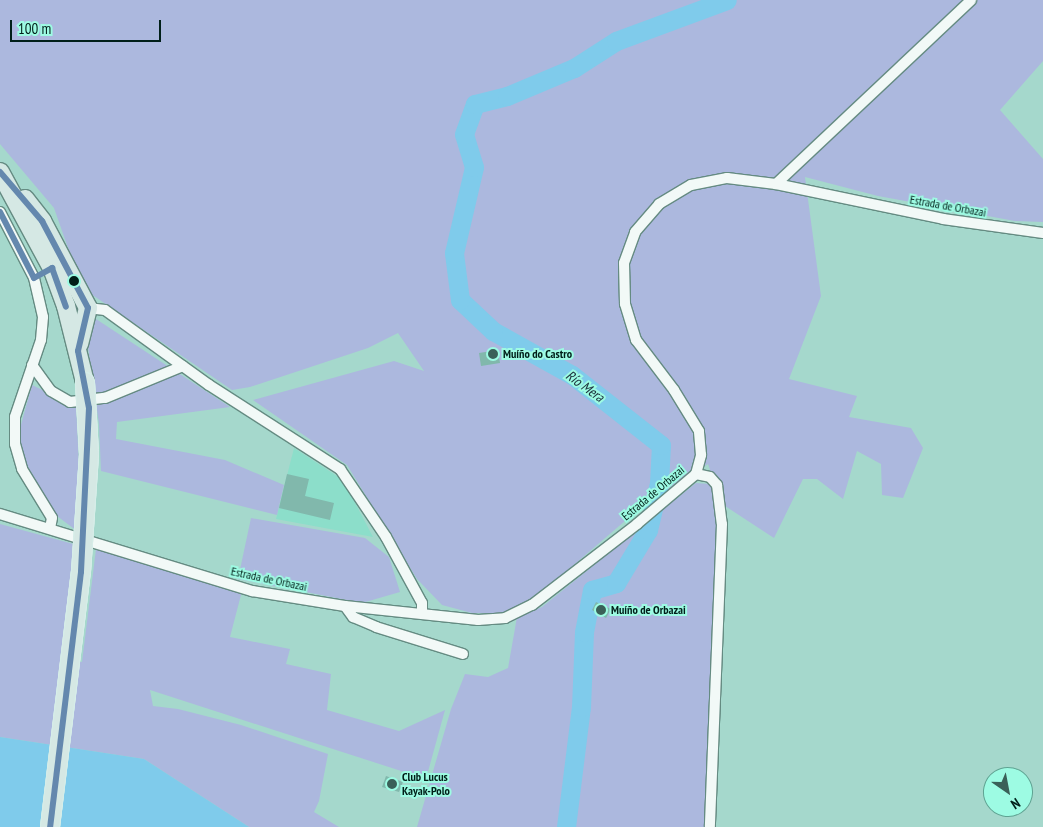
<!DOCTYPE html>
<html>
<head>
<meta charset="utf-8">
<style>
	body { margin:0 }
	#map { position:relative; width:1043px; height:827px; overflow:hidden; background:#a5d8cc; font-family:"PT Sans Narrow",sans-serif }
	div>[style] { position:absolute }
	.built>* { inset:0; background:#8cdeca }
	.green>* { inset:0; background:#acb8de }
	.water>* { inset:0; background:#7fcbeb }
	.river>* { height:19px; margin:-9.5px; padding:0 9.5px; transform-origin:9.5px; border-radius:9.5px; background:#7fcbeb }
	.building>* { inset:0; background:#81b8ac }
	.roads { filter:drop-shadow(1px 0 #658b82) drop-shadow(-1px 0 #658b82) drop-shadow(0 1px #658b82) drop-shadow(0 -1px #658b82) }
	.minor>* { height:10px; margin:-5px; padding:0 5px; transform-origin:5px; border-radius:5px; background:#f2f9f7 }
	.trunk>* { height:18px; margin:-9px; padding:0 9px; transform-origin:9px; border-radius:9px; background:#d5e8e4 }
	.bridges { filter:drop-shadow(1px 0 #d6ede8) drop-shadow(-1px 0 #d6ede8) drop-shadow(0 1px #d6ede8) drop-shadow(0 -1px #d6ede8) }
	.trunk-bridge>* { height:18px; margin:-9px; padding:0 9px; transform-origin:9px; border-radius:9px; background:#d5e8e4 }
	.bus-1>* { height:6px; margin:-3px; padding:0 3px; transform-origin:3px; border-radius:3px; background:#6488ae }
	.dots>* { width:14px; height:14px; translate:-50% -50%; box-sizing:border-box; border:2px solid #9dfbe3; border-radius:50% }
	span { translate:-50% -50%; white-space:nowrap; text-align:center; line-height:1.15; -webkit-text-stroke:4px #9dfbe3; paint-order:stroke }
	.street-label { font-size:12px; color:#011f19 }
	.poi-label { font-size:12px; color:#011f19; font-weight:700 }
	.left { translate:0 -50%; text-align:left }
	.water-label { font-size:14px; color:#1c303c; font-style:italic }
	.north { position:absolute; left:983px; top:767px; width:50px; height:50px; box-sizing:border-box; background:#9dfbe3; border:1px solid #5fa392; border-radius:50%; rotate:147deg; font-size:14px; font-weight:700; line-height:20px; text-align:center; color:#011f19 }
	.north::after { content:''; display:block; margin:auto; width:18px; height:22px; background:#3a6058; clip-path:polygon(50% 0,100% 100%,50% 72%,0 100%) }
	.scale { position:absolute; left:10px; top:20px; width:151px; height:22px; box-sizing:border-box; border:2px solid #011f19; border-top:0; padding-left:6px; font-size:15px; line-height:18px; white-space:nowrap; color:#011f19; -webkit-text-stroke:4px #9dfbe3; paint-order:stroke }
</style>
</head>
<body>
<div id="map">
	<div class="built">
		<i style="clip-path:polygon(294px 448px,343px 480px,373px 537px,276px 519px)"></i>
	</div>
	<div class="green">
		<i style="clip-path:polygon(0 0,1043px 0,1043px 61px,1000px 110px,1043px 159px,1043px 222px,1015px 221px,878px 196px,805px 177px,821px 296px,789px 379px,857px 396px,849px 417px,911px 428px,923px 448px,903px 498px,882px 495px,881px 464px,857px 451px,843px 499px,817px 479px,803px 479px,774px 538px,722px 504px,708px 464px,647px 502px,540px 594px,502px 613px,472px 613px,442px 605px,417px 579px,347px 465px,253px 400px,394px 361px,424px 371px,398px 333px,368px 348px,250px 387px,232px 390px,91px 294px,74px 265px,54px 208px,0 144px)"></i>
		<i style="clip-path:polygon(96px 319px,230px 407px,117px 422px,116px 439px,225px 460px,284px 485px,277px 515px,101px 471px,99px 424px,87px 340px)"></i>
		<i style="clip-path:polygon(32px 385px,76px 406px,80px 485px,77px 531px,53px 513px,24px 464px,19px 432px)"></i>
		<i style="clip-path:polygon(696px 483px,710px 484px,715px 490px,719px 524px,706px 827px,417px 827px,451px 709px,465px 674px,488px 677px,508px 668px,517px 617px,542px 607px)"></i>
		<i style="clip-path:polygon(251px 518px,365px 538px,389px 557px,400px 592px,362px 603px,238px 579px)"></i>
		<i style="clip-path:polygon(0 524px,77px 545px,65px 659px,82px 662px,96px 549px,242px 591px,230px 637px,290px 649px,286px 664px,331px 674px,327px 710px,399px 731px,445px 710px,426px 779px,150px 690px,153px 706px,178px 709px,241px 725px,328px 754px,319px 801px,314px 812px,339px 827px,249px 827px,144px 759px,0 737px)"></i>
	</div>
	<div class="water">
		<i style="clip-path:polygon(0 737px,144px 759px,249px 827px,0 827px)"></i>
	</div>
	<div class="river">
		<i style="left:566px;top:827px;width:121px;rotate:-82.9deg"></i>
		<i style="left:581px;top:707px;width:75px;rotate:-87.7deg"></i>
		<i style="left:584px;top:632px;width:43px;rotate:-79.2deg"></i>
		<i style="left:592px;top:590px;width:25px;rotate:-16deg"></i>
		<i style="left:616px;top:583px;width:62px;rotate:-58.9deg"></i>
		<i style="left:648px;top:530px;width:48px;rotate:-76.8deg"></i>
		<i style="left:659px;top:483px;width:38px;rotate:-87deg"></i>
		<i style="left:661px;top:445px;width:113px;rotate:-141.8deg"></i>
		<i style="left:572px;top:375px;width:90px;rotate:-150.9deg"></i>
		<i style="left:493px;top:331px;width:45px;rotate:-136.8deg"></i>
		<i style="left:460px;top:300px;width:47px;rotate:-97.3deg"></i>
		<i style="left:454px;top:253px;width:88px;rotate:-76.9deg"></i>
		<i style="left:474px;top:167px;width:34px;rotate:-107deg"></i>
		<i style="left:464px;top:134px;width:32px;rotate:-70deg"></i>
		<i style="left:475px;top:104px;width:33px;rotate:-14deg"></i>
		<i style="left:507px;top:96px;width:73px;rotate:-22.7deg"></i>
		<i style="left:574px;top:68px;width:50px;rotate:-32.7deg"></i>
		<i style="left:616px;top:41px;width:118px;rotate:-20.3deg"></i>
	</div>
	<div class="building">
		<i style="clip-path:polygon(498px 350px,500px 363px,481px 366px,479px 353px)"></i>
		<i style="clip-path:polygon(287px 474px,309px 479px,305px 496px,334px 503px,330px 520px,279px 508px)"></i>
		<i style="clip-path:polygon(596px 602px,611px 609px,606px 618px,592px 610px)"></i>
		<i style="clip-path:polygon(386px 776px,403px 782px,399px 792px,382px 787px)"></i>
	</div>
	<div class="roads">
		<div class="minor">
			<i style="left:776px;top:184px;width:268px;rotate:-43.3deg"></i>
			<i style="left:0;top:212px;width:74px;rotate:62.7deg"></i>
			<i style="left:34px;top:278px;width:40px;rotate:77deg"></i>
			<i style="left:43px;top:317px;width:23px;rotate:95deg"></i>
			<i style="left:41px;top:340px;width:81px;rotate:108.7deg"></i>
			<i style="left:15px;top:417px;width:27px;rotate:90deg"></i>
			<i style="left:15px;top:444px;width:26px;rotate:74deg"></i>
			<i style="left:22px;top:469px;width:57px;rotate:58.5deg"></i>
			<i style="left:52px;top:518px;width:10px;rotate:101deg"></i>
			<i style="left:88px;top:308px;width:17px;rotate:7deg"></i>
			<i style="left:105px;top:310px;width:128px;rotate:35.8deg"></i>
			<i style="left:209px;top:385px;width:156px;rotate:32.7deg"></i>
			<i style="left:340px;top:469px;width:82px;rotate:55.9deg"></i>
			<i style="left:386px;top:537px;width:75px;rotate:61.4deg"></i>
			<i style="left:422px;top:603px;width:10px;rotate:90deg"></i>
			<i style="left:32px;top:365px;width:32px;rotate:54deg"></i>
			<i style="left:51px;top:391px;width:22px;rotate:30deg"></i>
			<i style="left:70px;top:402px;width:35px;rotate:-7deg"></i>
			<i style="left:105px;top:398px;width:84px;rotate:-22.3deg"></i>
			<i style="left:696px;top:474px;width:14px;rotate:12deg"></i>
			<i style="left:710px;top:477px;width:11px;rotate:49deg"></i>
			<i style="left:717px;top:485px;width:39px;rotate:83deg"></i>
			<i style="left:722px;top:524px;width:303px;rotate:92.3deg"></i>
			<i style="left:0;top:514px;width:264px;rotate:17deg"></i>
			<i style="left:252px;top:591px;width:94px;rotate:9.2deg"></i>
			<i style="left:345px;top:606px;width:134px;rotate:6deg"></i>
			<i style="left:478px;top:620px;width:27px;rotate:-4deg"></i>
			<i style="left:505px;top:618px;width:30px;rotate:-26deg"></i>
			<i style="left:532px;top:605px;width:133px;rotate:-37.6deg"></i>
			<i style="left:637px;top:524px;width:77px;rotate:-40.3deg"></i>
			<i style="left:696px;top:474px;width:20px;rotate:-75deg"></i>
			<i style="left:701px;top:455px;width:24px;rotate:-95deg"></i>
			<i style="left:699px;top:431px;width:48px;rotate:-121.4deg"></i>
			<i style="left:674px;top:390px;width:63px;rotate:-127.2deg"></i>
			<i style="left:636px;top:340px;width:38px;rotate:-107deg"></i>
			<i style="left:625px;top:304px;width:41px;rotate:-91.4deg"></i>
			<i style="left:624px;top:263px;width:33px;rotate:-70deg"></i>
			<i style="left:635px;top:232px;width:37px;rotate:-49deg"></i>
			<i style="left:659px;top:204px;width:37px;rotate:-31deg"></i>
			<i style="left:691px;top:185px;width:37px;rotate:-11deg"></i>
			<i style="left:727px;top:178px;width:49px;rotate:7deg"></i>
			<i style="left:776px;top:184px;width:171px;rotate:11.8deg"></i>
			<i style="left:943px;top:219px;width:101px;rotate:8deg"></i>
			<i style="left:345px;top:606px;width:14px;rotate:54deg"></i>
			<i style="left:353px;top:617px;width:25px;rotate:23deg"></i>
			<i style="left:376px;top:627px;width:91px;rotate:17.2deg"></i>
		</div>
		<div class="trunk">
			<i style="left:0;top:172px;width:109px;rotate:61.6deg"></i>
			<i style="left:52px;top:268px;width:40px;rotate:69.8deg"></i>
			<i style="left:66px;top:306px;width:78px;rotate:76deg"></i>
			<i style="left:25px;top:199px;width:28px;rotate:52deg"></i>
			<i style="left:42px;top:221px;width:98px;rotate:62.1deg"></i>
			<i style="left:88px;top:308px;width:37px;rotate:104deg"></i>
		</div>
	</div>
	<div class="bridges">
		<div class="trunk-bridge">
			<i style="left:50px;top:827px;width:257px;rotate:-83.1deg"></i>
			<i style="left:81px;top:572px;width:118px;rotate:-86.1deg"></i>
			<i style="left:89px;top:454px;width:72px;rotate:-93.2deg"></i>
		</div>
	</div>
	<div class="bus-1">
		<i style="left:0;top:172px;width:65px;rotate:49.4deg"></i>
		<i style="left:42px;top:221px;width:98px;rotate:62.1deg"></i>
		<i style="left:88px;top:308px;width:44px;rotate:103.1deg"></i>
		<i style="left:78px;top:351px;width:58px;rotate:79.1deg"></i>
		<i style="left:89px;top:408px;width:164px;rotate:92.8deg"></i>
		<i style="left:81px;top:572px;width:257px;rotate:96.9deg"></i>
		<i style="left:0;top:212px;width:74px;rotate:62.7deg"></i>
		<i style="left:34px;top:278px;width:21px;rotate:-29deg"></i>
		<i style="left:52px;top:268px;width:41px;rotate:70.3deg"></i>
	</div>
	<div class="dots">
		<i style="left:74px;top:281px;background:#011f19"></i>
		<i style="left:493px;top:354px;background:#3a6058"></i>
		<i style="left:601px;top:610px;background:#3a6058"></i>
		<i style="left:392px;top:784px;background:#3a6058"></i>
	</div>
	<div class="street-label">
		<span style="left:948px;top:206px;rotate:10deg">Estrada de Orbazai</span>
		<span style="left:653px;top:493px;rotate:-40deg">Estrada de Orbazai</span>
		<span style="left:269px;top:579px;rotate:12deg">Estrada de Orbazai</span>
	</div>
	<div class="poi-label">
		<span class="left" style="left:503px;top:354px">Muíño do Castro</span>
		<span class="left" style="left:611px;top:610px">Muíño de Orbazai</span>
		<span class="left" style="left:402px;top:784px">Club Lucus<br>Kayak-Polo</span>
	</div>
	<div class="water-label">
		<span style="left:585px;top:386px;rotate:36deg">Río Mera</span>
	</div>
	<div class="north">N</div>
	<div class="scale">100 m</div>
</div>
</body>
</html>
